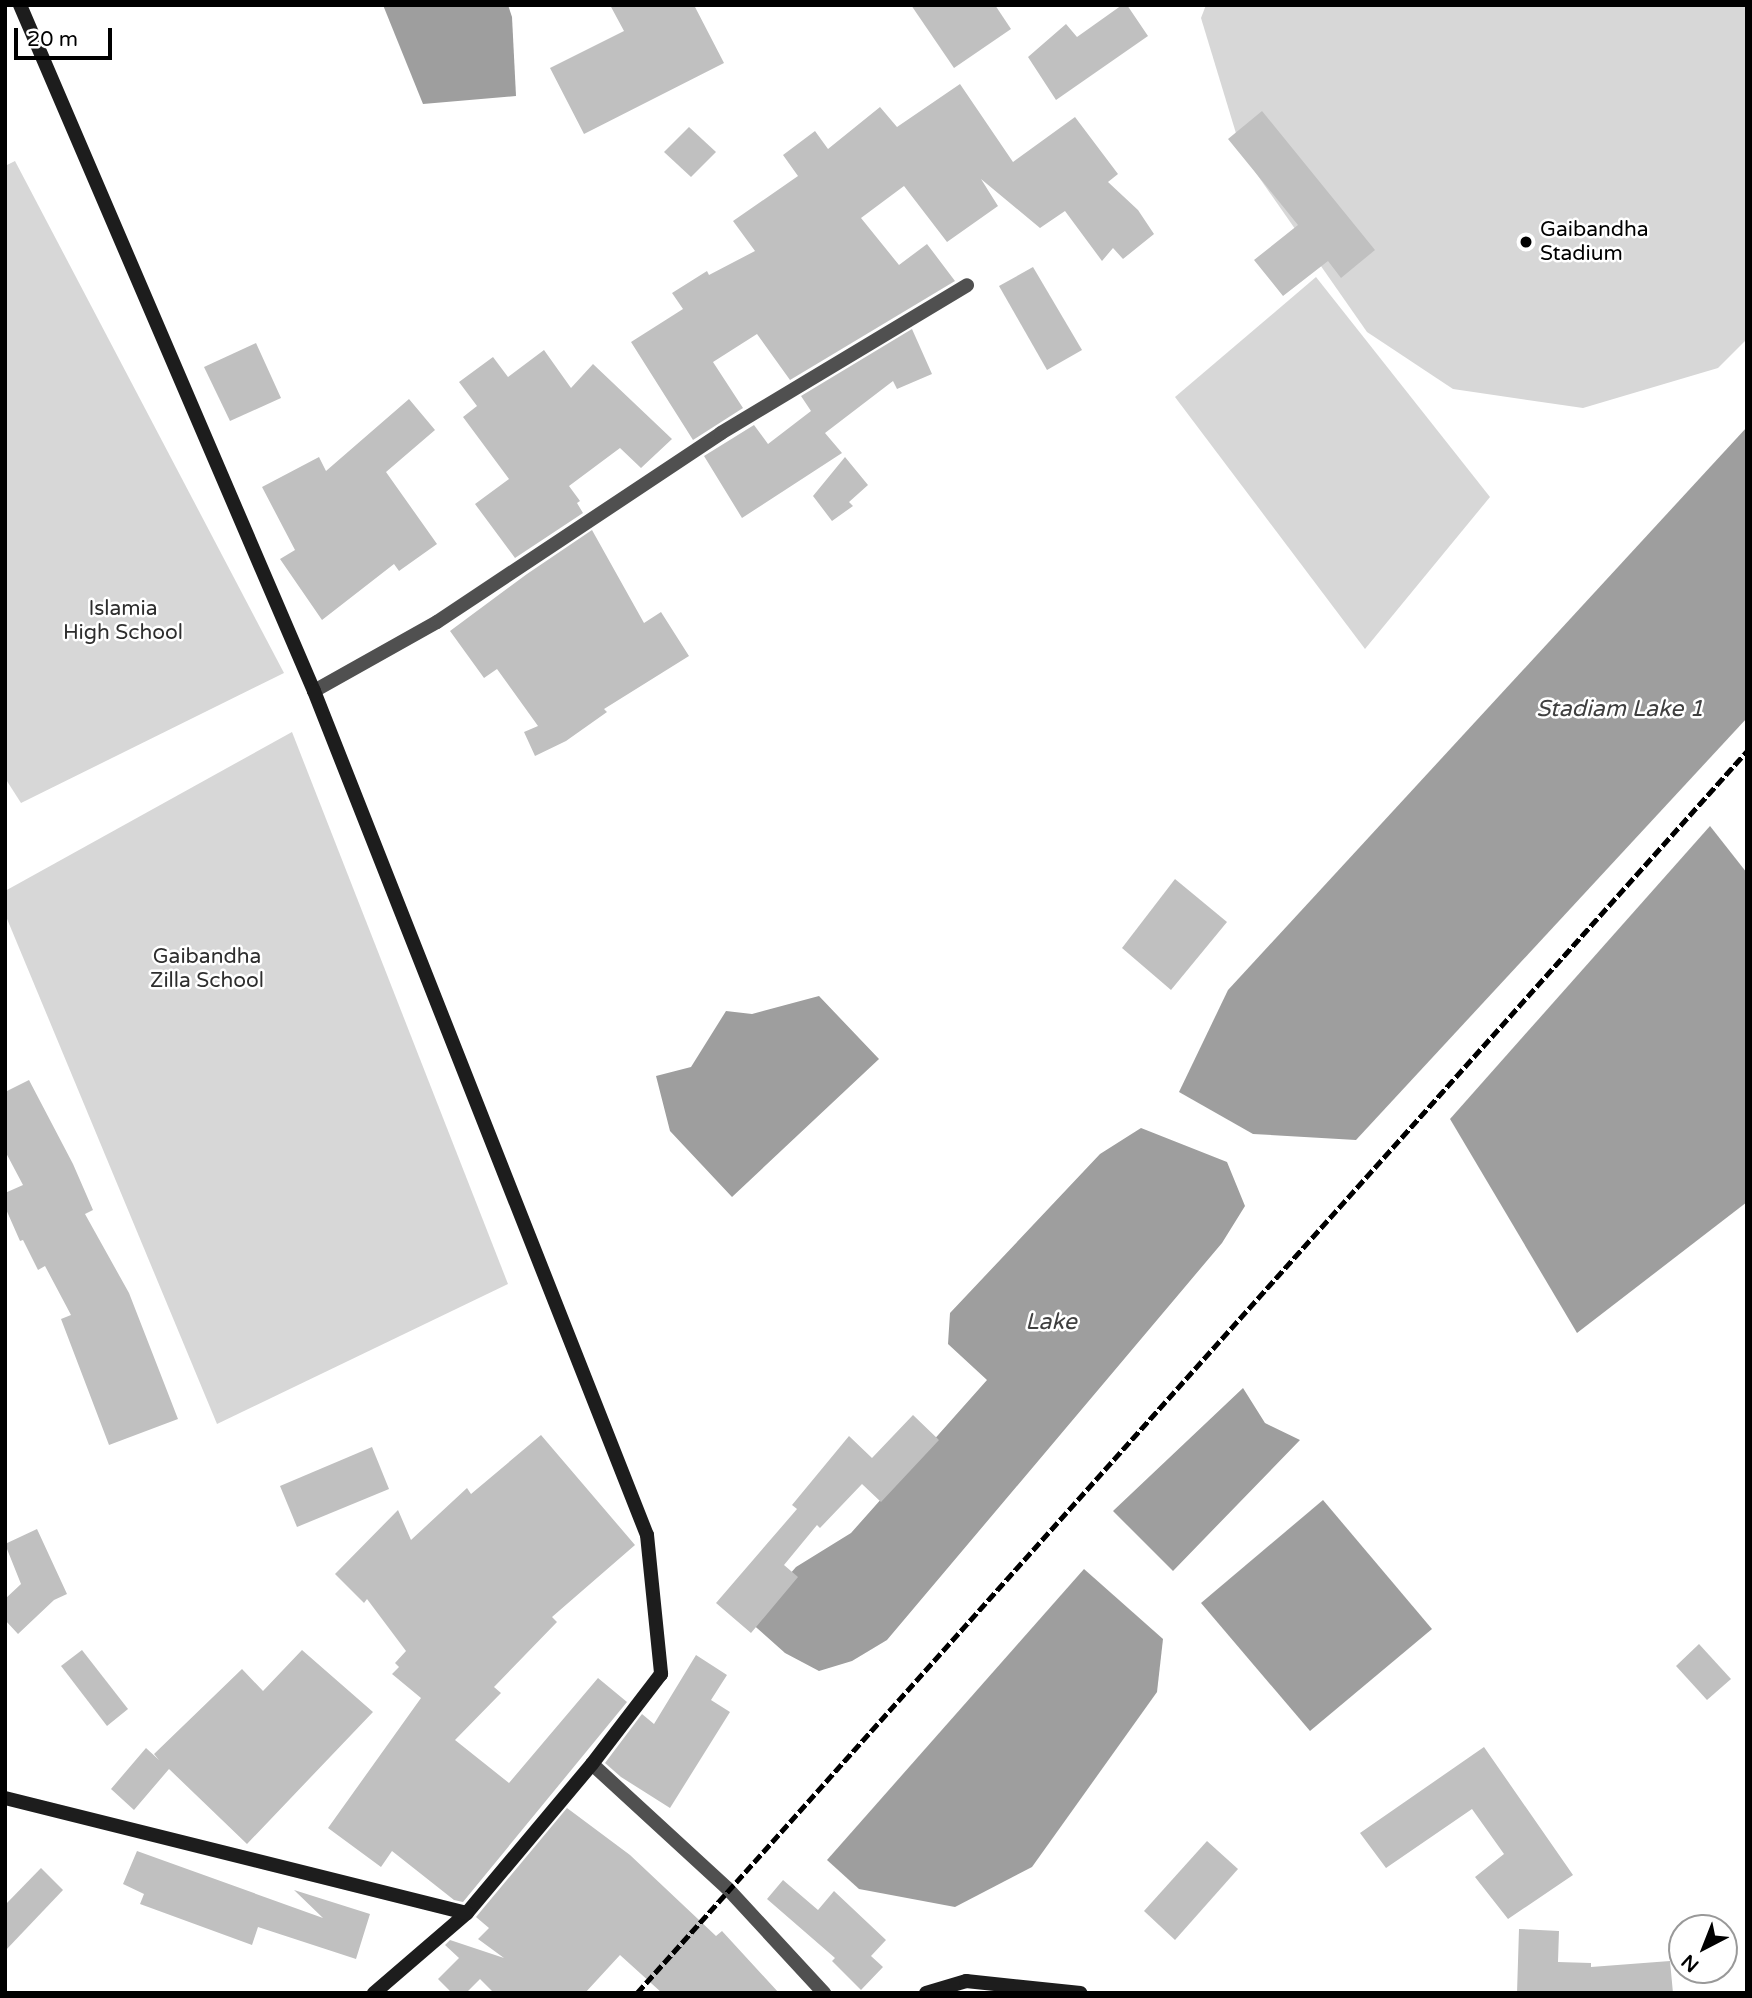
<!DOCTYPE html>
<html>
<head>
<meta charset="utf-8">
<style>
	body { margin:0 }
	#map { position:relative; width:1752px; height:1998px; overflow:hidden; background:#fff; font-family:"Varela Round",sans-serif }
	div>[style] { position:absolute }
	.green>* { inset:0; background:#d7d7d7 }
	.water>* { inset:0; background:#9e9e9e }
	.building>* { inset:0; background:#c0c0c0 }
	.street>* { height:14px; margin:-7px; padding:0 7px; transform-origin:7px; border-radius:7px; background:#505050 }
	.secondary>* { height:14px; margin:-7px; padding:0 7px; transform-origin:7px; border-radius:7px; background:#1d1d1d }
	.rail>* { height:5px; margin-top:-2.5px; transform-origin:0; background:repeating-linear-gradient(90deg,#000 0 10px,transparent 0 13.5px) }
	.dots>* { width:19px; height:19px; translate:-50% -50%; box-sizing:border-box; border:4px solid #fff; border-radius:50% }
	span { translate:-50% -50%; white-space:nowrap; text-align:center; line-height:1.15; -webkit-text-stroke:5px #fff; paint-order:stroke }
	.poi-label { font-size:21px; color:#000 }
	.left { translate:0 -50%; text-align:left }
	.park-label { font-size:21px; color:#2e2e2e }
	.water-label { font-size:23px; color:#3f3f3f; font-style:italic }
	.frame { position:absolute; inset:0; border:7px solid #000; pointer-events:none }
	.north { position:absolute; left:1668px; top:1914px; width:70px; height:70px; box-sizing:border-box; background:#fff; border:2px solid #999; border-radius:50%; rotate:222deg; font-size:19px; font-weight:700; line-height:28px; text-align:center; color:#000 }
	.north::after { content:''; display:block; margin:auto; width:24px; height:32px; background:#000; clip-path:polygon(50% 0,100% 100%,50% 72%,0 100%) }
	.scale { position:absolute; left:14px; top:28px; width:98px; height:32px; box-sizing:border-box; border:4px solid #000; border-top:0; padding-left:9px; font-size:21px; line-height:24px; white-space:nowrap; color:#000; -webkit-text-stroke:5px #fff; paint-order:stroke }
</style>
</head>
<body>
<div id="map">
	<div class="green">
		<i style="clip-path:polygon(1206px 5px,1747px 5px,1747px 339px,1718px 368px,1583px 408px,1453px 389px,1367px 332px,1242px 153px,1201px 18px)"></i>
		<i style="clip-path:polygon(15px 161px,284px 673px,21px 803px,5px 778px,5px 166px)"></i>
		<i style="clip-path:polygon(1316px 277px,1490px 497px,1365px 649px,1175px 397px)"></i>
		<i style="clip-path:polygon(292px 732px,508px 1284px,217px 1424px,5px 914px,5px 891px)"></i>
	</div>
	<div class="water">
		<i style="clip-path:polygon(383px 5px,508px 5px,512px 17px,516px 96px,423px 104px)"></i>
		<i style="clip-path:polygon(1747px 427px,1747px 718px,1356px 1140px,1253px 1134px,1179px 1092px,1228px 990px)"></i>
		<i style="clip-path:polygon(1710px 826px,1747px 873px,1747px 1202px,1577px 1333px,1450px 1119px)"></i>
		<i style="clip-path:polygon(819px 996px,879px 1059px,732px 1197px,670px 1131px,656px 1076px,691px 1067px,726px 1011px,752px 1014px)"></i>
		<i style="clip-path:polygon(1141px 1128px,1227px 1162px,1245px 1206px,1222px 1243px,887px 1640px,852px 1661px,819px 1671px,785px 1653px,749px 1621px,796px 1567px,851px 1533px,987px 1380px,948px 1344px,950px 1313px,1100px 1154px)"></i>
		<i style="clip-path:polygon(1243px 1388px,1265px 1423px,1300px 1440px,1173px 1571px,1113px 1511px)"></i>
		<i style="clip-path:polygon(1323px 1500px,1432px 1629px,1310px 1731px,1201px 1603px)"></i>
		<i style="clip-path:polygon(1084px 1569px,1163px 1639px,1157px 1692px,1032px 1867px,955px 1907px,859px 1889px,827px 1860px)"></i>
	</div>
	<div class="building">
		<i style="clip-path:polygon(610px 5px,694px 5px,724px 63px,584px 134px,550px 68px,624px 31px)"></i>
		<i style="clip-path:polygon(911px 5px,995px 5px,1011px 29px,954px 68px)"></i>
		<i style="clip-path:polygon(1122px 5px,1127px 5px,1148px 36px,1056px 100px,1028px 57px,1066px 24px,1077px 37px)"></i>
		<i style="clip-path:polygon(960px 84px,1013px 162px,1075px 117px,1118px 174px,1108px 182px,1138px 210px,1154px 234px,1123px 259px,1113px 248px,1102px 261px,1065px 211px,1040px 228px,981px 179px,998px 206px,947px 242px,904px 186px,861px 218px,899px 265px,927px 244px,955px 281px,790px 380px,757px 334px,713px 362px,743px 408px,693px 440px,631px 342px,683px 309px,672px 293px,707px 271px,709px 275px,755px 251px,733px 221px,798px 176px,783px 155px,815px 131px,828px 149px,880px 107px,897px 127px)"></i>
		<i style="clip-path:polygon(1262px 111px,1375px 250px,1341px 278px,1328px 261px,1283px 296px,1254px 260px,1298px 225px,1228px 139px)"></i>
		<i style="clip-path:polygon(689px 127px,716px 152px,691px 177px,664px 152px)"></i>
		<i style="clip-path:polygon(1033px 267px,1082px 350px,1047px 370px,999px 286px)"></i>
		<i style="clip-path:polygon(912px 329px,932px 374px,897px 389px,893px 381px,825px 433px,842px 453px,742px 518px,704px 456px,754px 425px,768px 444px,811px 411px,801px 396px)"></i>
		<i style="clip-path:polygon(256px 343px,281px 398px,230px 421px,204px 367px)"></i>
		<i style="clip-path:polygon(544px 350px,571px 388px,593px 364px,672px 439px,641px 468px,620px 448px,569px 486px,580px 501px,577px 503px,583px 513px,515px 558px,475px 504px,509px 479px,463px 417px,477px 406px,459px 382px,493px 357px,508px 377px)"></i>
		<i style="clip-path:polygon(409px 399px,435px 430px,386px 472px,437px 544px,399px 571px,394px 564px,322px 620px,280px 559px,295px 550px,262px 487px,319px 457px,326px 471px)"></i>
		<i style="clip-path:polygon(845px 457px,868px 485px,849px 502px,853px 506px,832px 521px,813px 496px)"></i>
		<i style="clip-path:polygon(592px 530px,644px 623px,661px 612px,689px 656px,604px 709px,607px 712px,566px 741px,535px 756px,524px 732px,538px 726px,497px 669px,484px 678px,450px 631px,527px 574px)"></i>
		<i style="clip-path:polygon(1175px 879px,1227px 922px,1171px 990px,1122px 948px)"></i>
		<i style="clip-path:polygon(29px 1080px,73px 1164px,93px 1210px,85px 1214px,129px 1293px,178px 1419px,109px 1445px,61px 1319px,71px 1315px,45px 1266px,38px 1270px,23px 1240px,20px 1241px,5px 1207px,5px 1193px,23px 1185px,5px 1151px,5px 1092px)"></i>
		<i style="clip-path:polygon(913px 1415px,939px 1440px,881px 1502px,862px 1484px,820px 1528px,817px 1525px,784px 1565px,798px 1577px,751px 1633px,716px 1603px,797px 1509px,792px 1505px,849px 1436px,872px 1458px)"></i>
		<i style="clip-path:polygon(541px 1435px,635px 1545px,552px 1617px,557px 1622px,494px 1687px,501px 1693px,455px 1740px,509px 1783px,598px 1678px,627px 1702px,463px 1902px,454px 1900px,392px 1851px,381px 1867px,328px 1828px,421px 1698px,392px 1674px,399px 1667px,395px 1663px,406px 1651px,367px 1599px,364px 1603px,335px 1574px,398px 1510px,411px 1540px,467px 1488px,471px 1494px)"></i>
		<i style="clip-path:polygon(372px 1447px,389px 1489px,297px 1527px,280px 1486px)"></i>
		<i style="clip-path:polygon(37px 1529px,67px 1594px,54px 1600px,18px 1634px,5px 1620px,5px 1599px,21px 1584px,5px 1544px)"></i>
		<i style="clip-path:polygon(1699px 1644px,1731px 1679px,1707px 1700px,1676px 1666px)"></i>
		<i style="clip-path:polygon(82px 1650px,128px 1709px,107px 1726px,61px 1666px)"></i>
		<i style="clip-path:polygon(302px 1650px,373px 1712px,247px 1844px,169px 1769px,134px 1810px,111px 1789px,146px 1748px,159px 1760px,154px 1754px,242px 1669px,263px 1691px)"></i>
		<i style="clip-path:polygon(696px 1655px,727px 1675px,711px 1700px,730px 1712px,670px 1808px,621px 1777px,605px 1763px,642px 1714px,654px 1724px)"></i>
		<i style="clip-path:polygon(1484px 1747px,1573px 1875px,1508px 1919px,1475px 1877px,1504px 1854px,1472px 1809px,1386px 1868px,1360px 1833px)"></i>
		<i style="clip-path:polygon(567px 1808px,630px 1855px,716px 1936px,722px 1931px,779px 1993px,662px 1993px,620px 1955px,585px 1993px,494px 1993px,480px 1979px,466px 1993px,452px 1993px,438px 1979px,459px 1958px,445px 1945px,450px 1940px,504px 1958px,478px 1939px,489px 1928px,476px 1917px)"></i>
		<i style="clip-path:polygon(1207px 1841px,1238px 1869px,1175px 1940px,1144px 1911px)"></i>
		<i style="clip-path:polygon(137px 1851px,323px 1918px,294px 1890px,370px 1914px,356px 1959px,258px 1927px,252px 1945px,140px 1904px,144px 1894px,123px 1884px)"></i>
		<i style="clip-path:polygon(41px 1868px,63px 1890px,5px 1951px,5px 1905px)"></i>
		<i style="clip-path:polygon(783px 1880px,818px 1910px,834px 1891px,886px 1940px,871px 1956px,883px 1967px,861px 1990px,832px 1961px,835px 1958px,767px 1899px)"></i>
		<i style="clip-path:polygon(1519px 1929px,1559px 1931px,1558px 1962px,1591px 1963px,1591px 1967px,1670px 1961px,1673px 1993px,1517px 1993px)"></i>
	</div>
	<div class="street">
		<i style="left:314px;top:691px;width:141px;rotate:-29.3deg"></i>
		<i style="left:437px;top:622px;width:341px;rotate:-33.6deg"></i>
		<i style="left:721px;top:433px;width:287px;rotate:-31deg"></i>
		<i style="left:592px;top:1764px;width:185px;rotate:42.6deg"></i>
		<i style="left:728px;top:1889px;width:142px;rotate:47.3deg"></i>
	</div>
	<div class="secondary">
		<i style="left:20px;top:5px;width:746px;rotate:66.8deg"></i>
		<i style="left:314px;top:691px;width:907px;rotate:68.47deg"></i>
		<i style="left:647px;top:1535px;width:140px;rotate:84.2deg"></i>
		<i style="left:661px;top:1674px;width:113px;rotate:127.5deg"></i>
		<i style="left:592px;top:1764px;width:194px;rotate:130deg"></i>
		<i style="left:467px;top:1913px;width:123px;rotate:139.3deg"></i>
		<i style="left:5px;top:1798px;width:476px;rotate:14deg"></i>
		<i style="left:926px;top:1993px;width:42px;rotate:-16.7deg"></i>
		<i style="left:966px;top:1981px;width:115px;rotate:6deg"></i>
	</div>
	<div class="rail">
		<i style="left:637px;top:1993px;width:1666px;rotate:-48.21deg"></i>
	</div>
	<div class="dots">
		<i style="left:1526px;top:242px;background:#000"></i>
	</div>
	<div class="poi-label">
		<span class="left" style="left:1540px;top:242px">Gaibandha<br>Stadium</span>
	</div>
	<div class="park-label">
		<span style="left:123px;top:621px">Islamia<br>High School</span>
		<span style="left:207px;top:969px">Gaibandha<br>Zilla School</span>
	</div>
	<div class="water-label">
		<span style="left:1620px;top:709px">Stadiam Lake 1</span>
		<span style="left:1051px;top:1322px">Lake</span>
	</div>
	<div class="frame"></div>
	<div class="north">N</div>
	<div class="scale">20 m</div>
</div>
</body>
</html>
